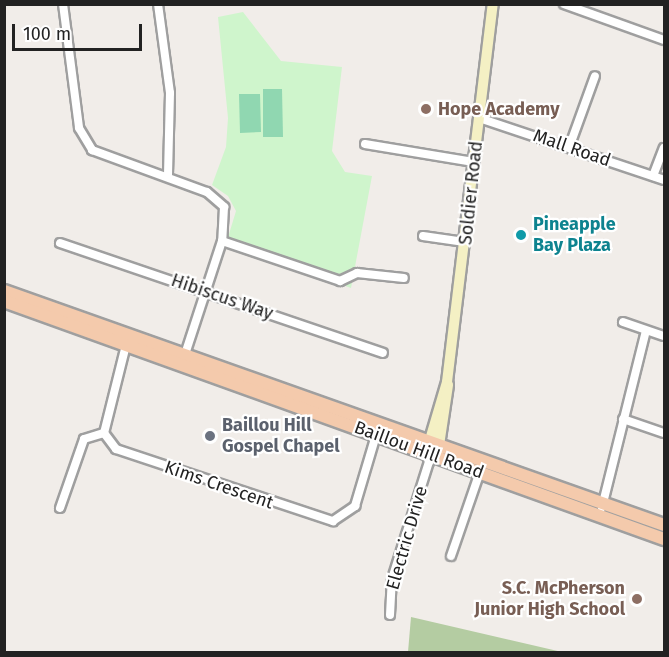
<!DOCTYPE html>
<html>
<head>
<meta charset="utf-8">
<style>
	body { margin:0 }
	#map { position:relative; width:669px; height:657px; overflow:hidden; background:#f1ede9; font-family:"Fira Sans",sans-serif }
	div>[style] { position:absolute }
	.forest>* { inset:0; background:#b4cca2 }
	.park>* { inset:0; background:#cff5cc }
	.pitch>* { inset:0; background:#90d7b1 }
	.roads { filter:drop-shadow(2px 0 #9f9f9f) drop-shadow(-2px 0 #9f9f9f) drop-shadow(0 2px #9f9f9f) drop-shadow(0 -2px #9f9f9f) }
	.street>* { height:8px; margin:-4px; padding:0 4px; transform-origin:4px; border-radius:4px; background:#fff }
	.secondary>* { height:10px; margin:-5px; padding:0 5px; transform-origin:5px; border-radius:5px; background:#f4f0c4 }
	.primary>* { height:12px; margin:-6px; padding:0 6px; transform-origin:6px; border-radius:6px; background:#f4caac }
	.dots>* { width:16px; height:16px; translate:-50% -50%; box-sizing:border-box; border:3px solid #fff; border-radius:50% }
	span { translate:-50% -50%; white-space:nowrap; text-align:center; line-height:1.15; -webkit-text-stroke:4.5px #fff; paint-order:stroke }
	.education-label { font-size:18px; color:#785e54; font-weight:700 }
	.left { translate:0 -50%; text-align:left }
	.right { translate:-100% -50%; text-align:right }
	.street-label { font-size:18px; color:#222 }
	.culture-label { font-size:18px; color:#0d838f; font-weight:700 }
	.worship-label { font-size:18px; color:#5b616d; font-weight:700 }
	.frame { position:absolute; inset:0; border:6px solid #222; pointer-events:none }
	.scale { position:absolute; left:12px; top:24px; width:130px; height:27px; box-sizing:border-box; border:3px solid #222; border-top:0; padding-left:8px; font-size:18px; line-height:21px; white-space:nowrap; color:#222; -webkit-text-stroke:4px #fff; paint-order:stroke }
</style>
</head>
<body>
<div id="map">
	<div class="forest">
		<i style="clip-path:polygon(411px 617px,562px 652px,408px 652px)"></i>
	</div>
	<div class="park">
		<i style="clip-path:polygon(243px 12px,281px 61px,342px 67px,332px 151px,345px 172px,372px 176px,351px 288px,226px 244px,236px 211px,228px 196px,212px 185px,226px 147px,228px 118px,218px 17px)"></i>
	</div>
	<div class="pitch">
		<i style="clip-path:polygon(263px 89px,282px 89px,283px 137px,263px 137px)"></i>
		<i style="clip-path:polygon(239px 94px,260px 94px,261px 132px,240px 133px)"></i>
	</div>
	<div class="roads">
		<div class="street">
			<i style="left:63px;top:4px;width:125px;rotate:82.6deg"></i>
			<i style="left:79px;top:128px;width:26px;rotate:59deg"></i>
			<i style="left:92px;top:150px;width:122px;rotate:20.1deg"></i>
			<i style="left:207px;top:192px;width:23px;rotate:41deg"></i>
			<i style="left:224px;top:207px;width:34px;rotate:93deg"></i>
			<i style="left:222px;top:241px;width:119px;rotate:108.1deg"></i>
			<i style="left:158px;top:4px;width:90px;rotate:82.3deg"></i>
			<i style="left:170px;top:93px;width:82px;rotate:91.4deg"></i>
			<i style="left:564px;top:4px;width:106px;rotate:19.8deg"></i>
			<i style="left:479px;top:118px;width:195px;rotate:18.5deg"></i>
			<i style="left:365px;top:144px;width:110px;rotate:9.4deg"></i>
			<i style="left:570px;top:145px;width:73px;rotate:-70.1deg"></i>
			<i style="left:653px;top:176px;width:30px;rotate:-69deg"></i>
			<i style="left:423px;top:236px;width:42px;rotate:8.1deg"></i>
			<i style="left:222px;top:241px;width:125px;rotate:18.7deg"></i>
			<i style="left:340px;top:281px;width:19px;rotate:-25deg"></i>
			<i style="left:357px;top:273px;width:47px;rotate:6.1deg"></i>
			<i style="left:60px;top:243px;width:341px;rotate:18.8deg"></i>
			<i style="left:623px;top:322px;width:43px;rotate:18.9deg"></i>
			<i style="left:126px;top:345px;width:91px;rotate:104deg"></i>
			<i style="left:104px;top:433px;width:20px;rotate:53deg"></i>
			<i style="left:116px;top:449px;width:229px;rotate:18.4deg"></i>
			<i style="left:333px;top:521px;width:27px;rotate:-34deg"></i>
			<i style="left:355px;top:506px;width:74px;rotate:-73.5deg"></i>
			<i style="left:623px;top:419px;width:43px;rotate:18.9deg"></i>
			<i style="left:602px;top:507px;width:181px;rotate:-76deg"></i>
			<i style="left:60px;top:508px;width:73px;rotate:-70.8deg"></i>
			<i style="left:84px;top:439px;width:21px;rotate:-17deg"></i>
			<i style="left:451px;top:556px;width:89px;rotate:-71deg"></i>
			<i style="left:390px;top:615px;width:36px;rotate:-87deg"></i>
			<i style="left:392px;top:579px;width:123px;rotate:-72.5deg"></i>
			<i style="left:429px;top:462px;width:9px;rotate:-108deg"></i>
		</div>
		<div class="secondary">
			<i style="left:427px;top:450px;width:71px;rotate:-73.6deg"></i>
			<i style="left:447px;top:382px;width:381px;rotate:-83.1deg"></i>
			<i style="left:438px;top:452px;width:68px;rotate:-81.5deg"></i>
		</div>
		<div class="primary">
			<i style="left:4px;top:291px;width:700px;rotate:19.52deg"></i>
			<i style="left:4px;top:301px;width:702px;rotate:19.83deg"></i>
		</div>
	</div>
	<div class="dots">
		<i style="left:426px;top:109px;background:#8d6e63"></i>
		<i style="left:521px;top:235px;background:#0f9aa8"></i>
		<i style="left:210px;top:436px;background:#6b7280"></i>
		<i style="left:637px;top:599px;background:#8d6e63"></i>
	</div>
	<div class="education-label">
		<span class="left" style="left:438px;top:109px">Hope Academy</span>
		<span class="right" style="left:625px;top:599px">S.C. McPherson<br>Junior High School</span>
	</div>
	<div class="street-label">
		<span style="left:572px;top:148px;rotate:19deg">Mall Road</span>
		<span style="left:471px;top:193px;rotate:-84deg">Soldier Road</span>
		<span style="left:222px;top:297px;rotate:19deg">Hibiscus Way</span>
		<span style="left:419px;top:450px;rotate:20deg">Baillou Hill Road</span>
		<span style="left:219px;top:485px;rotate:19deg">Kims Crescent</span>
		<span style="left:407px;top:538px;rotate:-74deg">Electric Drive</span>
	</div>
	<div class="culture-label">
		<span class="left" style="left:533px;top:235px">Pineapple<br>Bay Plaza</span>
	</div>
	<div class="worship-label">
		<span class="left" style="left:222px;top:436px">Baillou Hill<br>Gospel Chapel</span>
	</div>
	<div class="frame"></div>
	<div class="scale">100 m</div>
</div>
</body>
</html>
